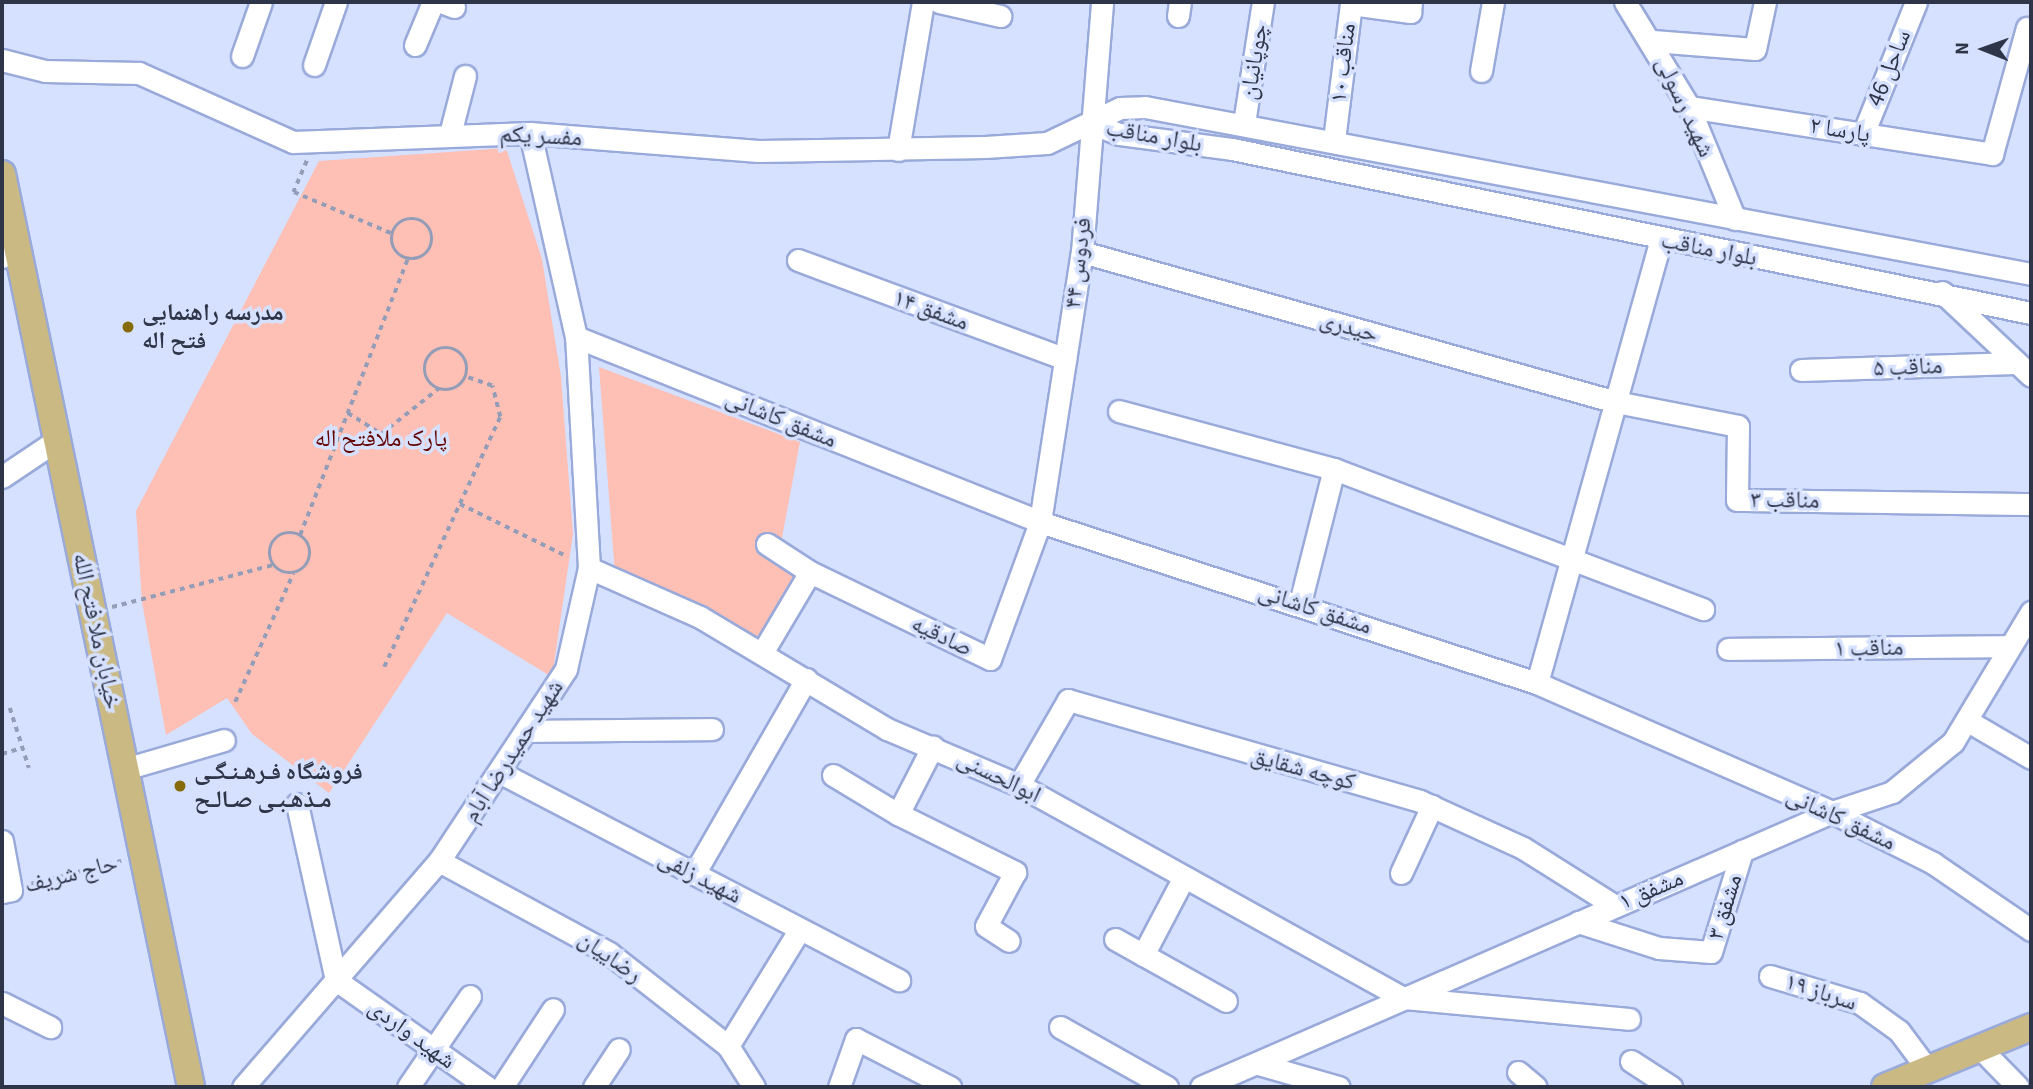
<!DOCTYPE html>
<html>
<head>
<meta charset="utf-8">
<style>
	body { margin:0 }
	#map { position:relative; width:2033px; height:1089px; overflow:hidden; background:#d6e1ff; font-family:"Source Sans 3","Noto Naskh Arabic",sans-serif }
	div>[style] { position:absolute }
	.green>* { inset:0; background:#febfb4 }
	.path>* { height:3.5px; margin-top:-1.75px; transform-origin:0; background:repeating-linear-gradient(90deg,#949db7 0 5px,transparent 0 10px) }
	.path>.ring { margin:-1.75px; padding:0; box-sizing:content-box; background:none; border:3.5px solid #949db7; border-radius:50% }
	.roads { filter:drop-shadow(2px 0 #99aada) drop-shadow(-2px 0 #99aada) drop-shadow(0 2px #99aada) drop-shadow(0 -2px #99aada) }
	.minor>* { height:21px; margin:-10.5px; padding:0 10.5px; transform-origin:10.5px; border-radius:10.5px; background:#fff }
	.major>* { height:26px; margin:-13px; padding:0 13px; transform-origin:13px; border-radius:13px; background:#cbb984 }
	.dots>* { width:19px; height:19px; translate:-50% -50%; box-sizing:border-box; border:4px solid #d6e1ff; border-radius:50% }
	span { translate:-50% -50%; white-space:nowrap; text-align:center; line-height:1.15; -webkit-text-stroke:7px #d6e1ff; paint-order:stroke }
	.street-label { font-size:24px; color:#2f3549 }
	.poi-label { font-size:24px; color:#2f3549; font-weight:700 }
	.left { translate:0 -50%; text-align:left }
	.park-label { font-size:24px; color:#640200 }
	.frame { position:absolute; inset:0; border:4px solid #2f3549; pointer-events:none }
	.north { position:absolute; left:1949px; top:14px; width:70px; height:70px; -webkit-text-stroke:5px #d6e1ff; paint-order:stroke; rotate:271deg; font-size:19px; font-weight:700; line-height:28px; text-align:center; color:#2f3549 }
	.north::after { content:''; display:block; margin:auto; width:24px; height:32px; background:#2f3549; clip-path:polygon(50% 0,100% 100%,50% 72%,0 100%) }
</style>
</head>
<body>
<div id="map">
	<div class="green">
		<i style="clip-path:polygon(506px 148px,542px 259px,561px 377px,573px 534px,552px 677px,447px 613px,329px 793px,252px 734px,227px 698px,166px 735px,142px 602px,136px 511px,319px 161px)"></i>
		<i style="clip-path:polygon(599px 367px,800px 442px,780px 548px,806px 573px,761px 649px,615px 574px)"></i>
	</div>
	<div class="path">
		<i style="left:307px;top:161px;width:34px;rotate:113deg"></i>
		<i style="left:294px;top:192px;width:108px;rotate:23deg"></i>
		<i class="ring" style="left:392px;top:219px;width:36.5px;height:36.5px"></i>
		<i class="ring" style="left:425px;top:348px;width:38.5px;height:38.5px"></i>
		<i style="left:348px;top:413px;width:39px;rotate:32deg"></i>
		<i style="left:381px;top:434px;width:73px;rotate:-38.3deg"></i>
		<i style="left:460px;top:504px;width:120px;rotate:26.1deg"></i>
		<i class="ring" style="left:270px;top:533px;width:36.5px;height:36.5px"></i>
		<i style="left:300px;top:535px;width:297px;rotate:-68.7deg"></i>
		<i style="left:112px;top:607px;width:166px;rotate:-14.6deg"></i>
		<i style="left:384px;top:667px;width:276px;rotate:-65.1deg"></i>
		<i style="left:500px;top:417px;width:32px;rotate:-104deg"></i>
		<i style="left:492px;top:386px;width:28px;rotate:-161deg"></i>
		<i style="left:235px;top:702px;width:141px;rotate:-65.6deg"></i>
		<i style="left:10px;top:708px;width:63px;rotate:72.4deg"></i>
		<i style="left:2px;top:754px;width:21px;rotate:-17deg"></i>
		<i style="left:30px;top:884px;width:94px;rotate:-14.2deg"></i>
	</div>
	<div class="roads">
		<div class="minor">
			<i style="left:441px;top:2px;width:14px;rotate:21deg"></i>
			<i style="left:939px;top:2px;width:63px;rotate:12.9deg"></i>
			<i style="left:1625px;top:2px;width:123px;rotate:58.6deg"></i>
			<i style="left:1689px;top:107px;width:121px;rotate:67.7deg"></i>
			<i style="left:1178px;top:16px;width:14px;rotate:-82deg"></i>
			<i style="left:1653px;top:41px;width:102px;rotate:4.5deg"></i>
			<i style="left:1755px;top:49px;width:48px;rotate:-78deg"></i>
			<i style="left:415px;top:45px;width:47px;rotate:-67.3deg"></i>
			<i style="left:242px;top:56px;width:57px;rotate:-70.6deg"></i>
			<i style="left:2px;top:60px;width:44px;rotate:14.3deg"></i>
			<i style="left:45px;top:71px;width:94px;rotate:1.2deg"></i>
			<i style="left:139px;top:73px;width:169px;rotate:24.1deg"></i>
			<i style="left:293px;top:142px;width:237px;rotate:-2.2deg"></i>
			<i style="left:530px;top:133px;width:229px;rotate:4.5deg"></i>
			<i style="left:758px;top:151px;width:227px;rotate:-1deg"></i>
			<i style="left:985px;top:147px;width:62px;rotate:-3.7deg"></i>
			<i style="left:1047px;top:143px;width:81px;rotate:-25.6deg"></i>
			<i style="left:1120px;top:108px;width:25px;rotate:-2deg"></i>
			<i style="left:1145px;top:107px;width:902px;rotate:10.67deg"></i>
			<i style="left:314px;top:65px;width:67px;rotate:-70.8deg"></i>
			<i style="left:1481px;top:71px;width:70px;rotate:-80.1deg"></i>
			<i style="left:1689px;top:107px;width:307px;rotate:8.8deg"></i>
			<i style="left:1992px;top:154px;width:131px;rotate:-74.5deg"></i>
			<i style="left:1244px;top:123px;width:122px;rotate:-81.1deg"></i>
			<i style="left:1093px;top:124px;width:28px;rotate:21deg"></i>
			<i style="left:1119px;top:134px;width:114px;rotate:7.6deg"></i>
			<i style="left:1232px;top:149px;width:816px;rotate:11.6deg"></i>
			<i style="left:450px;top:134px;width:60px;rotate:-75.5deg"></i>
			<i style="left:1863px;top:134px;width:142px;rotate:-68.1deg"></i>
			<i style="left:1334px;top:140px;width:137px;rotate:-82.9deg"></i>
			<i style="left:1351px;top:4px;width:60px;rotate:7.7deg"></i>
			<i style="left:1410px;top:12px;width:10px;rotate:-84deg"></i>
			<i style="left:898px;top:150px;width:150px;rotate:-80.4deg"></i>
			<i style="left:1082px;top:252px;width:555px;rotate:15.69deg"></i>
			<i style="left:1616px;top:402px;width:124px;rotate:11.1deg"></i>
			<i style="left:1738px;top:426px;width:74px;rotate:90.8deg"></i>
			<i style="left:1737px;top:500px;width:294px;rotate:0.8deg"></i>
			<i style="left:2px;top:257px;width:21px;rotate:-49deg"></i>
			<i style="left:798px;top:260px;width:285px;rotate:20.3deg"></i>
			<i style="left:1942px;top:292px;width:122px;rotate:43.3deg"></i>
			<i style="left:576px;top:337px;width:500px;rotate:21.7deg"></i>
			<i style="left:1040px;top:522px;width:522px;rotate:17.95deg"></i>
			<i style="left:1537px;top:683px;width:322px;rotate:23.6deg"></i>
			<i style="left:1832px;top:812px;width:113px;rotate:26.8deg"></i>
			<i style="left:1933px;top:863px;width:119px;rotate:34.4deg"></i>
			<i style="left:1801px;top:370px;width:214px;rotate:-1.9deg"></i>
			<i style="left:1119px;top:411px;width:223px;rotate:15.1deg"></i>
			<i style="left:1334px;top:469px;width:395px;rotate:20.8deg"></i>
			<i style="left:2px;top:477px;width:66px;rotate:-33.9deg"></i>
			<i style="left:767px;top:544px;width:51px;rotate:33.1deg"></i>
			<i style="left:810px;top:572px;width:200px;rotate:25.8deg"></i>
			<i style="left:990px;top:659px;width:146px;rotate:-69.9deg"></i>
			<i style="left:1040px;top:522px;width:273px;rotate:-81.2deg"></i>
			<i style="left:1082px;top:252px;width:251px;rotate:-85.4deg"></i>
			<i style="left:589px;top:568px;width:121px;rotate:23.8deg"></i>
			<i style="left:700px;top:617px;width:218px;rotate:30.9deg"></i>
			<i style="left:887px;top:729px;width:143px;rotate:23deg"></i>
			<i style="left:1019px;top:785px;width:440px;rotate:29deg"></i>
			<i style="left:1404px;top:998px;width:226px;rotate:5.3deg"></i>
			<i style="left:1300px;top:603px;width:138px;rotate:-75.8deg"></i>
			<i style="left:1728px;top:649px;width:282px;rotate:-0.6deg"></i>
			<i style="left:762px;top:653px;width:94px;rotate:-59.3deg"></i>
			<i style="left:1537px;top:683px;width:460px;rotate:-74.4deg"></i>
			<i style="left:1968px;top:721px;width:73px;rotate:30.4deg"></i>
			<i style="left:530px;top:731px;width:182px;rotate:-0.6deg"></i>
			<i style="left:125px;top:769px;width:103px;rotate:-16.3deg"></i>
			<i style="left:501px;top:773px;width:449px;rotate:27.5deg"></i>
			<i style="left:833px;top:775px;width:76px;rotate:31deg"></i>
			<i style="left:898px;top:814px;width:76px;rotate:-62.8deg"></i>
			<i style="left:1019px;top:785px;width:98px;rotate:-60deg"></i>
			<i style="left:1068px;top:700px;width:366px;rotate:16deg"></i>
			<i style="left:1420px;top:801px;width:113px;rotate:24.5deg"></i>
			<i style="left:1523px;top:848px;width:109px;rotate:32.2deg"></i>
			<i style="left:297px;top:804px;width:180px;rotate:77.5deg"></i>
			<i style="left:336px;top:980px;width:185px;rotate:35.3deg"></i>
			<i style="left:898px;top:814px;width:131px;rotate:26.4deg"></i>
			<i style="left:1015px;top:872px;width:61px;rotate:118.2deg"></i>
			<i style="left:986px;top:926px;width:27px;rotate:33deg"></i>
			<i style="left:2px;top:841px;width:50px;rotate:79.6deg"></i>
			<i style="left:11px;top:890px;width:9px;rotate:167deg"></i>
			<i style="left:439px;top:861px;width:193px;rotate:28.4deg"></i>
			<i style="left:609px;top:953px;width:151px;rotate:38deg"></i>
			<i style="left:728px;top:1046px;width:49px;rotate:57.6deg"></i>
			<i style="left:1401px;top:873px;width:74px;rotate:-65.2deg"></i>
			<i style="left:694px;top:874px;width:225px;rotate:-60.1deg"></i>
			<i style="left:1578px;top:922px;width:85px;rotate:17.8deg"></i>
			<i style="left:1659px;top:948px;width:52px;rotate:4.4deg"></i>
			<i style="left:1711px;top:952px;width:106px;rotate:-72.9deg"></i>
			<i style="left:1115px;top:939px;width:127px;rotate:29.2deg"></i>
			<i style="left:1143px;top:955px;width:88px;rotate:-62.3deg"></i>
			<i style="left:1770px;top:976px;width:94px;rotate:16.7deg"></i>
			<i style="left:1860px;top:1003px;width:48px;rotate:35.7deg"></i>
			<i style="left:1899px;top:1031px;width:49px;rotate:53.4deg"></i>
			<i style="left:2px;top:1003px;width:54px;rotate:26.6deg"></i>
			<i style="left:1060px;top:1027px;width:123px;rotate:29.3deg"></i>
			<i style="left:728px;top:1046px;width:137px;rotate:-58.4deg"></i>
			<i style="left:1980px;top:1048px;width:54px;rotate:45.7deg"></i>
			<i style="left:1631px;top:1061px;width:48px;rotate:33deg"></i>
			<i style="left:1258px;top:1064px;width:84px;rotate:15.9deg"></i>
			<i style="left:1518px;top:1072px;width:23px;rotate:40deg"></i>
			<i style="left:243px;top:1087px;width:299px;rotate:-49.1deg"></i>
			<i style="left:439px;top:861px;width:230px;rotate:-56.5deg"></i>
			<i style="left:566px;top:669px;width:104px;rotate:-77.2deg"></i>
			<i style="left:589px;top:568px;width:231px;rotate:-93.2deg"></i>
			<i style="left:576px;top:337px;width:209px;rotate:-102.7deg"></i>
			<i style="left:408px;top:1087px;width:110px;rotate:-55.7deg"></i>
			<i style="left:502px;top:1087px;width:93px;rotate:-56.8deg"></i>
			<i style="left:594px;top:1087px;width:45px;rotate:-56.7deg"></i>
			<i style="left:839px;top:1087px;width:51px;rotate:-70.5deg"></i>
			<i style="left:856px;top:1039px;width:106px;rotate:27.1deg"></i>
			<i style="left:1201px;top:1087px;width:688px;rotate:-23.55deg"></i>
			<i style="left:1832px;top:812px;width:63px;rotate:-18.4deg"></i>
			<i style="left:1892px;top:792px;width:79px;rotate:-39.3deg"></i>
			<i style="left:1953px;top:742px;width:152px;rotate:-59deg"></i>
		</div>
		<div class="major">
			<i style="left:2px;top:174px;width:932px;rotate:78.3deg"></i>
			<i style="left:1885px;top:1087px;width:158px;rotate:-22.3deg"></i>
		</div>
	</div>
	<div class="dots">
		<i style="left:128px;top:327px;background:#876b08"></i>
		<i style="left:180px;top:786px;background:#876b08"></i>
	</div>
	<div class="street-label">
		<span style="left:1254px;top:62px;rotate:-81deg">چوپانیان</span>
		<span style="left:1343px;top:63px;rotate:-83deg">مناقب ۱۰</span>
		<span style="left:1889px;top:68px;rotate:-68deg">ساحل 46</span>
		<span style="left:1685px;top:107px;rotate:65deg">شهید رسولی</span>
		<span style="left:1840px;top:130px;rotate:9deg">پارسا ۲</span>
		<span style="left:541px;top:136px;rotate:3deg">مفسر یکم</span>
		<span style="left:1154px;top:136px;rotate:10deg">بلوار مناقب</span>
		<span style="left:1709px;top:249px;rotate:11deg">بلوار مناقب</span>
		<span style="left:1078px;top:263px;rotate:-83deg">فردوس ۴۴</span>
		<span style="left:931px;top:310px;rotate:20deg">مشفق ۱۴</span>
		<span style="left:1349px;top:327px;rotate:16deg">حیدری</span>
		<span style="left:1908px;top:367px;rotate:-2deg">مناقب ۵</span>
		<span style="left:781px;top:419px;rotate:22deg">مشفق کاشانی</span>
		<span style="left:1785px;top:500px;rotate:1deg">مناقب ۳</span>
		<span style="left:1315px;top:609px;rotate:18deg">مشفق کاشانی</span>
		<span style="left:97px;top:631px;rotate:78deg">خیابان ملا فتح الله</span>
		<span style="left:942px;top:636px;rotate:26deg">صادقیه</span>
		<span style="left:1869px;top:648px;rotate:-1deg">مناقب ۱</span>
		<span style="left:513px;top:751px;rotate:-57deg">شهید حمیدرضا آبام</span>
		<span style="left:1303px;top:769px;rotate:15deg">کوچه شقایق</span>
		<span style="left:999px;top:777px;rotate:26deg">ابوالحسنی</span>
		<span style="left:1841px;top:819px;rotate:25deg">مشفق کاشانی</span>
		<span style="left:71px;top:874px;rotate:-14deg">حاج شریف</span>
		<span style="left:700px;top:877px;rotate:27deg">شهید زلفی</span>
		<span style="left:1651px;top:890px;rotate:-23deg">مشفق ۱</span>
		<span style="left:1725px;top:907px;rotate:-73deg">مشفق ۳</span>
		<span style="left:610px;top:957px;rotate:35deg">رضاییان</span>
		<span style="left:1821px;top:992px;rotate:18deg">سرباز ۱۹</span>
		<span style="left:412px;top:1034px;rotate:36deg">شهید واردی</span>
	</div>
	<div class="poi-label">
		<span class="left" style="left:142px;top:327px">مدرسه راهنمایی<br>فتح اله</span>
		<span class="left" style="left:194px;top:786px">فروشگاه فـرهـنـگـی<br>مـذهـبـی صـالـح</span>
	</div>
	<div class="park-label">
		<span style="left:381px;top:439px">پارک ملافتح اله</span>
	</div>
	<div class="frame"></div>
	<div class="north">N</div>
</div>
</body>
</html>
